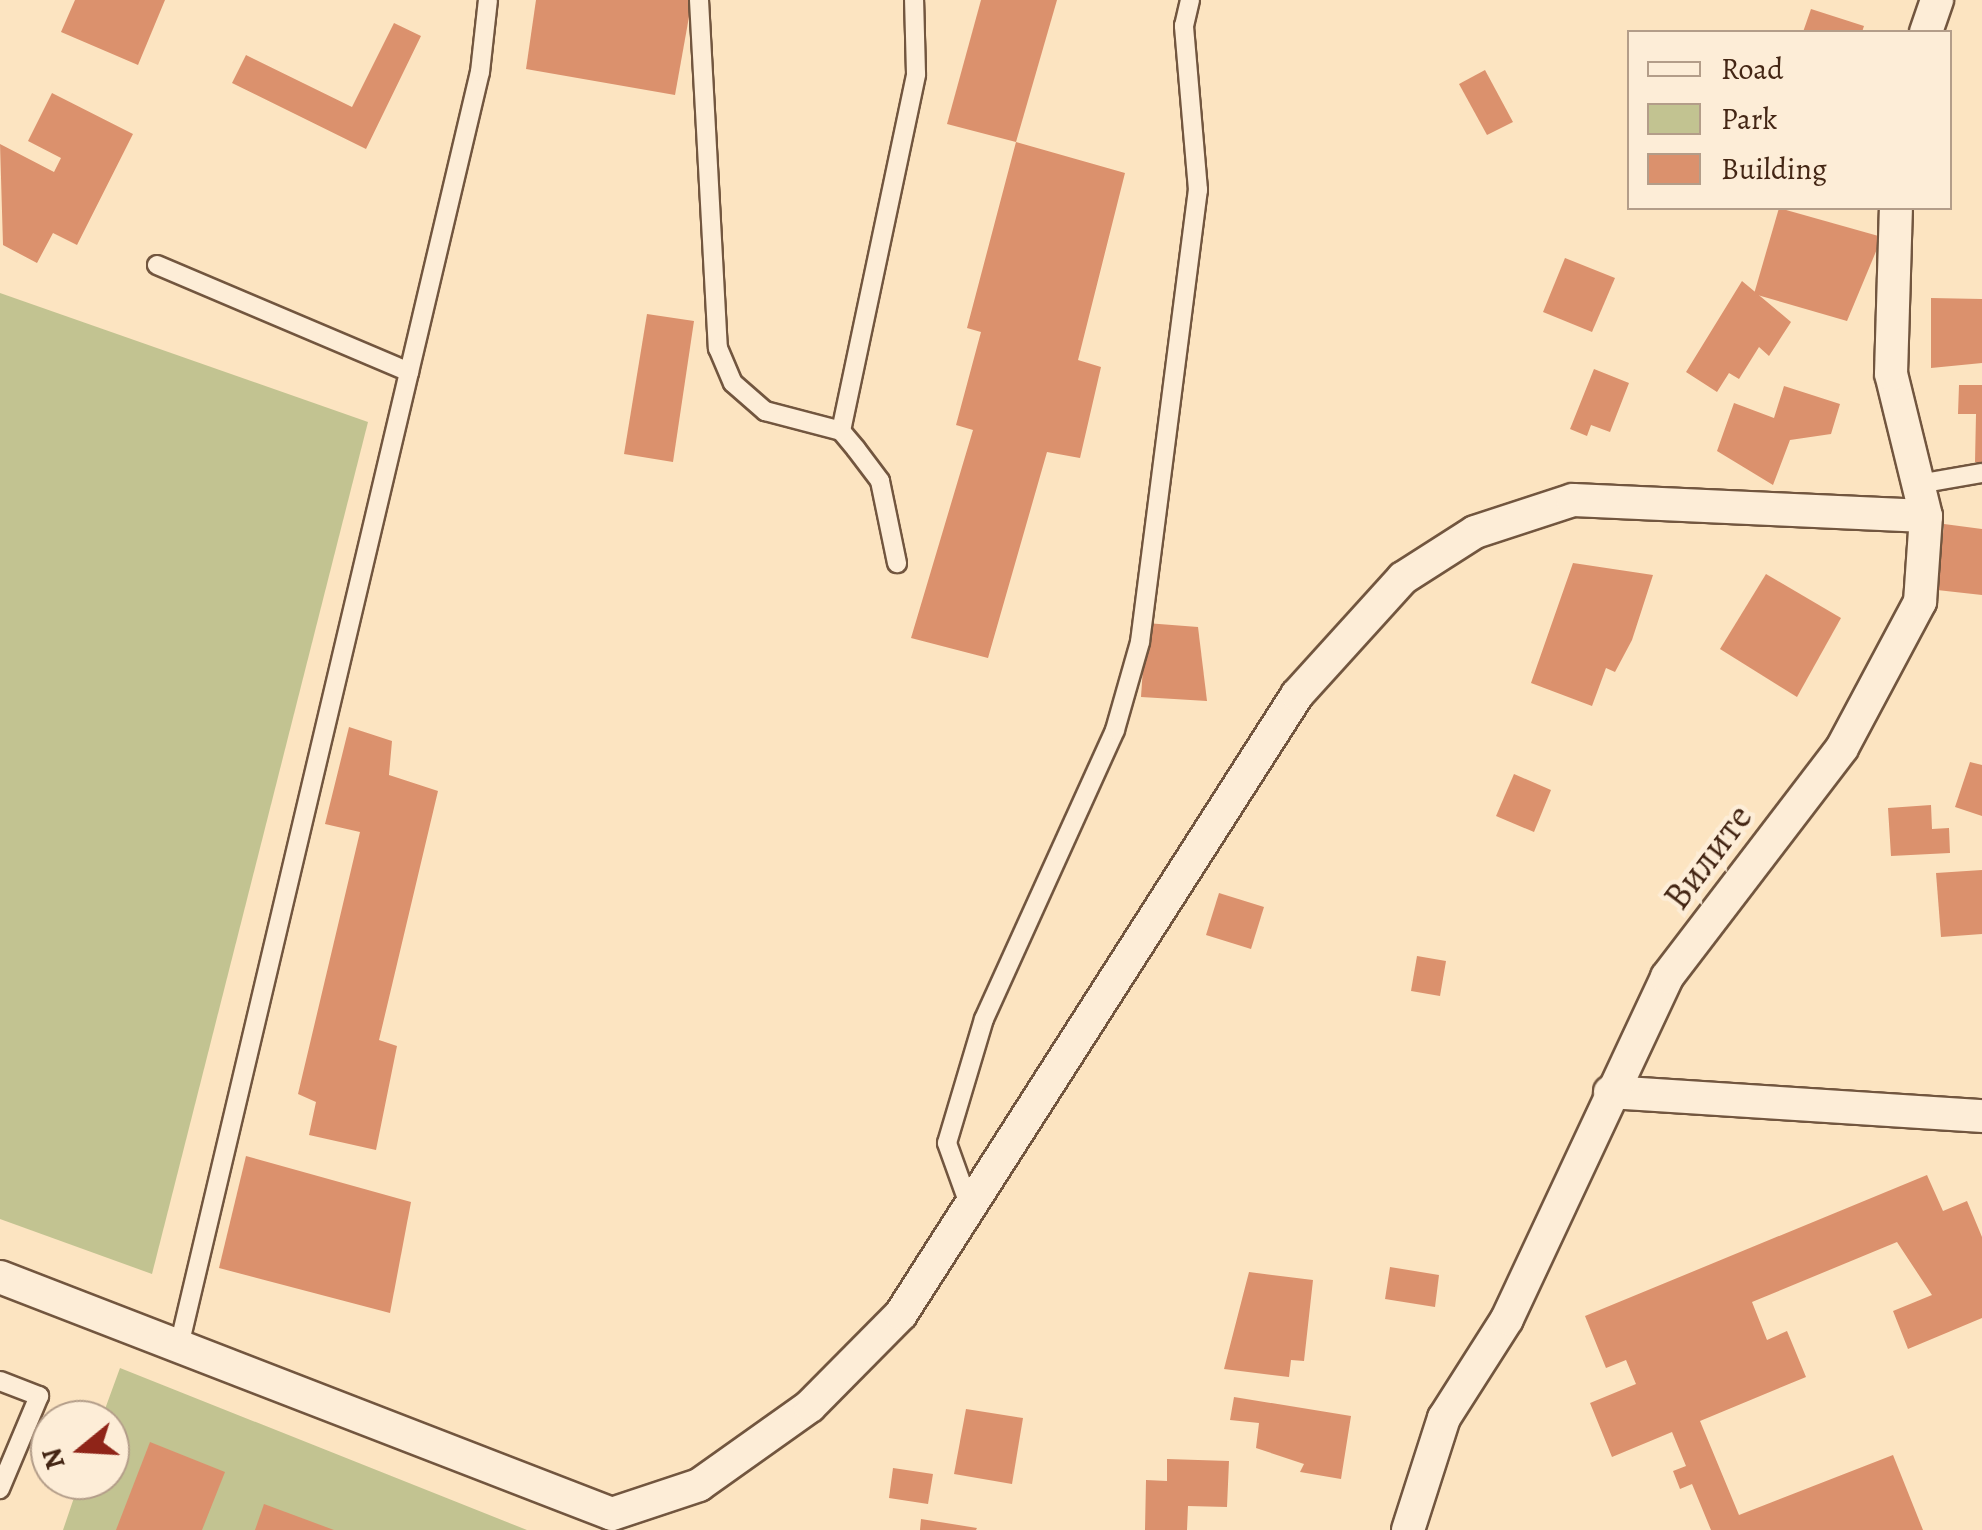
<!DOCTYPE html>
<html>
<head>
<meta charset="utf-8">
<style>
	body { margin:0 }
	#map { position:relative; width:1982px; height:1530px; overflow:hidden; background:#fce4c1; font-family:Alegreya,serif }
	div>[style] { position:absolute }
	.green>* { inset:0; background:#c2c391 }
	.building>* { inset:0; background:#db916d }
	.roads { filter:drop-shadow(2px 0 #72563f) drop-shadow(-2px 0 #72563f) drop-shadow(0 2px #72563f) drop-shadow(0 -2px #72563f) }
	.service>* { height:18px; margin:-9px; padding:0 9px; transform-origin:9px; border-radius:9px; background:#fdedd7 }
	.minor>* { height:32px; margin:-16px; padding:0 16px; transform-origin:16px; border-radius:16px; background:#fdedd7 }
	span { translate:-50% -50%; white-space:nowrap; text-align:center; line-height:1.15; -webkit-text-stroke:9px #fdedd7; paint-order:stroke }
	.street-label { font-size:38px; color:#442614 }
	.legend { position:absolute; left:1627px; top:30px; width:325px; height:180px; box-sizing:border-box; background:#fdedd7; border:2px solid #b39d89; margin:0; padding:12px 18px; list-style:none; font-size:30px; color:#442614 }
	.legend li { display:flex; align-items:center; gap:20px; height:50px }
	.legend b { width:50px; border:2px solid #b39d89 }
	.north { position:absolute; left:30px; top:1400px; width:100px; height:100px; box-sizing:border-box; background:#fdedd7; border:2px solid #b39d89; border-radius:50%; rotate:252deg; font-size:28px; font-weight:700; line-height:40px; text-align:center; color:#442614 }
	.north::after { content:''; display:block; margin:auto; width:35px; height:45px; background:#8f2418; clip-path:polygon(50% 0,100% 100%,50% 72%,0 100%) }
</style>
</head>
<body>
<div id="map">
	<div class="green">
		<i style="clip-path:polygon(0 293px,368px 422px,152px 1274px,0 1219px)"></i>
		<i style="clip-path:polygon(120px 1368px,527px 1530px,63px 1530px,80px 1480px,110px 1480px,110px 1420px,101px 1420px)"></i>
	</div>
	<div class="building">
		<i style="clip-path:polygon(75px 0,165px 0,138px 65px,61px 32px)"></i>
		<i style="clip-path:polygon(536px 0,692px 0,675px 95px,526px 69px)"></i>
		<i style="clip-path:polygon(981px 0,1057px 0,1016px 142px,947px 124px)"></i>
		<i style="clip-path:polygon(1811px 9px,1864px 26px,1862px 32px,1803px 32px)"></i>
		<i style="clip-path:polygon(394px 23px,421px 36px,366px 149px,232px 83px,246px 55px,352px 107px)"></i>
		<i style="clip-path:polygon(1485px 70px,1513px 122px,1487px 135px,1459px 84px)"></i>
		<i style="clip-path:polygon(52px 93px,133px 134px,77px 245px,53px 233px,37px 263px,3px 245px,0 144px,54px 172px,61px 158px,28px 141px)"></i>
		<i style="clip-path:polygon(1016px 142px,1125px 173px,1078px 360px,1101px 367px,1080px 458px,1047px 452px,988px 658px,911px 638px,973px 430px,956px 425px,981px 332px,967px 328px)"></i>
		<i style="clip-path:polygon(1779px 208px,1882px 237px,1847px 321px,1754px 294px)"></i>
		<i style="clip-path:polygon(1565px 258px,1615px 278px,1592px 332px,1543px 312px)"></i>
		<i style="clip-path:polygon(1742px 281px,1791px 322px,1769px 356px,1759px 347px,1739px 379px,1729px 373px,1717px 392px,1686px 372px)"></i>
		<i style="clip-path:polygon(1931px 298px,1982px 299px,1982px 363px,1931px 368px)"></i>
		<i style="clip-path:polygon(647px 314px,694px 321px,673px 462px,624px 454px)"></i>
		<i style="clip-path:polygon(1594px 369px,1629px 383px,1610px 432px,1591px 425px,1587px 436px,1570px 429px)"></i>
		<i style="clip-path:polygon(1959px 385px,1982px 385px,1982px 463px,1975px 462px,1976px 414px,1958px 414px)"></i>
		<i style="clip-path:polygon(1784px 386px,1840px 404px,1831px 434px,1790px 440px,1773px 485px,1717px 451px,1734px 403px,1774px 418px)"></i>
		<i style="clip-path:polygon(1944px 524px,1982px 529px,1982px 595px,1937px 590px)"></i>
		<i style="clip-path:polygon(1573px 563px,1653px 575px,1632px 640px,1615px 672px,1606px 668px,1592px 706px,1531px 683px)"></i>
		<i style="clip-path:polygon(1766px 574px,1841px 618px,1797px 697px,1720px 649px)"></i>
		<i style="clip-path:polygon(1146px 623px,1198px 627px,1207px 701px,1141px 697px)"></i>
		<i style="clip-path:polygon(349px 727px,392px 741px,389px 775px,438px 791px,379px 1040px,397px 1046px,376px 1150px,309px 1135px,316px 1102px,298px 1094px,360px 832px,325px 824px)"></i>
		<i style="clip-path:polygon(1970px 762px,1982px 765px,1982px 816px,1955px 807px)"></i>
		<i style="clip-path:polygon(1514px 774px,1551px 790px,1534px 832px,1496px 816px)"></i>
		<i style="clip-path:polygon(1931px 805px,1932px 829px,1949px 828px,1950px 853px,1891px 856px,1888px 808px)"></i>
		<i style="clip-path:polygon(1982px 870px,1982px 934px,1941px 937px,1936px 873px)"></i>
		<i style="clip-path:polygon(1219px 893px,1264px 907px,1251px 949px,1206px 935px)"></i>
		<i style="clip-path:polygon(1417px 956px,1446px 961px,1440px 996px,1411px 991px)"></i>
		<i style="clip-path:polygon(246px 1156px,411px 1202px,390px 1313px,219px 1268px)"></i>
		<i style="clip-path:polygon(1927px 1175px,1943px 1211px,1967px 1201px,1982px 1237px,1982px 1318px,1908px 1349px,1893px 1311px,1932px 1295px,1897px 1242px,1752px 1302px,1767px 1340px,1787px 1331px,1806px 1377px,1700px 1421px,1739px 1515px,1893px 1455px,1923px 1530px,1711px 1530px,1692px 1484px,1680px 1489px,1673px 1471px,1686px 1466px,1672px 1432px,1612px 1457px,1590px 1403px,1636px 1384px,1626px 1360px,1606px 1368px,1585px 1316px)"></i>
		<i style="clip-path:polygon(1390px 1267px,1439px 1275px,1435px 1307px,1385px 1299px)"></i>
		<i style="clip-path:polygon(1249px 1272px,1313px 1280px,1304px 1361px,1291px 1360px,1289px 1377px,1224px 1369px)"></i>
		<i style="clip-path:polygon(1234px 1397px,1351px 1416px,1341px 1479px,1300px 1472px,1304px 1464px,1256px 1448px,1259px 1423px,1230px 1420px)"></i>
		<i style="clip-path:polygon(966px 1409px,1023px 1418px,1012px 1484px,954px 1474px)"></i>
		<i style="clip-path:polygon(150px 1442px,225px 1472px,202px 1530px,116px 1530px)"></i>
		<i style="clip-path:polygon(1167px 1459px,1229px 1461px,1227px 1507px,1188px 1506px,1187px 1530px,1145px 1530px,1146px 1480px,1167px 1481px)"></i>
		<i style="clip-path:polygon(893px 1468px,933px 1474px,928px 1504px,889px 1498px)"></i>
		<i style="clip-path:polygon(264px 1504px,334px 1530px,255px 1530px)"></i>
		<i style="clip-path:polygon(921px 1519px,977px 1528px,976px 1530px,920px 1530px)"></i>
	</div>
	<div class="roads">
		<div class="service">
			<i style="left:699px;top:0;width:349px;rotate:86.9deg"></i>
			<i style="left:718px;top:348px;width:38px;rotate:67deg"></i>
			<i style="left:733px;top:383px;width:43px;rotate:41.2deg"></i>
			<i style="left:765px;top:411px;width:79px;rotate:14.7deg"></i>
			<i style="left:841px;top:431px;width:23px;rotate:50deg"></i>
			<i style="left:856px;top:449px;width:40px;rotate:53deg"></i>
			<i style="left:880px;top:481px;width:84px;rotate:78.3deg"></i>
			<i style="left:157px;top:265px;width:274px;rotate:23deg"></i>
			<i style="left:841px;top:431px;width:365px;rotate:-78.1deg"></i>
			<i style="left:916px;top:74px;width:74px;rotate:-91.5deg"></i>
			<i style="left:1918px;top:484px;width:65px;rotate:-9.8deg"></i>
			<i style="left:970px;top:1207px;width:68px;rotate:-109.8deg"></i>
			<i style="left:947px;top:1143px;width:129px;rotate:-73.4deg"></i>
			<i style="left:984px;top:1019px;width:317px;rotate:-65.6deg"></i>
			<i style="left:1115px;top:730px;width:91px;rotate:-74.1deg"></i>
			<i style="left:1140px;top:642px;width:456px;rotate:-82.7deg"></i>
			<i style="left:1198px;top:190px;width:165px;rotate:-94.9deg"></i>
			<i style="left:1184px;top:26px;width:27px;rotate:-77deg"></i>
			<i style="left:179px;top:1346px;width:1309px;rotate:-76.71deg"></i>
			<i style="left:480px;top:72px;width:72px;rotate:-83.7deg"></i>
			<i style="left:0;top:1381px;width:42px;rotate:21deg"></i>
			<i style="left:39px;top:1396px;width:101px;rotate:112.8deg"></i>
		</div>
		<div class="minor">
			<i style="left:1926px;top:32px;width:34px;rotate:-71deg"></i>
			<i style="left:1610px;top:1092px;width:373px;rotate:3.7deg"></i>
			<i style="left:0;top:1277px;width:656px;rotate:21.17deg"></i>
			<i style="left:612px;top:1514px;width:92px;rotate:-18.4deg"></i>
			<i style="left:699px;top:1485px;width:136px;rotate:-35.4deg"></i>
			<i style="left:810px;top:1406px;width:129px;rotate:-45.3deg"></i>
			<i style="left:901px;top:1314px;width:735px;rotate:-57.39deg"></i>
			<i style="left:1297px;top:695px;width:158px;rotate:-47.8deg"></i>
			<i style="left:1403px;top:578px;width:85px;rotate:-32.6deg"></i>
			<i style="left:1475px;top:532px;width:103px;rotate:-18.1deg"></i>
			<i style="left:1573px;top:500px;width:353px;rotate:2.6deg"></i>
			<i style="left:1408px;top:1530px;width:118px;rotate:-72.2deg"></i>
			<i style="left:1444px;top:1418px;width:117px;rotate:-57.5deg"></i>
			<i style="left:1507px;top:1319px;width:378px;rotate:-64.9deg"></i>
			<i style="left:1667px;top:977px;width:288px;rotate:-52.6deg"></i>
			<i style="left:1842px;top:748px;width:166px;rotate:-61.9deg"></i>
			<i style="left:1920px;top:602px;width:86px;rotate:-86deg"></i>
			<i style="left:1926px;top:516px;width:146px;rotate:-103.8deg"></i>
			<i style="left:1891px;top:374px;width:166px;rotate:-88.3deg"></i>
		</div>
	</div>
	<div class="street-label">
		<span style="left:1708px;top:857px;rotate:-53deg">Вилите</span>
	</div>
	<ul class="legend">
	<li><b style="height:12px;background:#fdedd7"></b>Road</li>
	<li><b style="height:28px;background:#c2c391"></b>Park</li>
	<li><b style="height:28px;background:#db916d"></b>Building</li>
	</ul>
	<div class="north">N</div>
</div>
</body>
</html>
